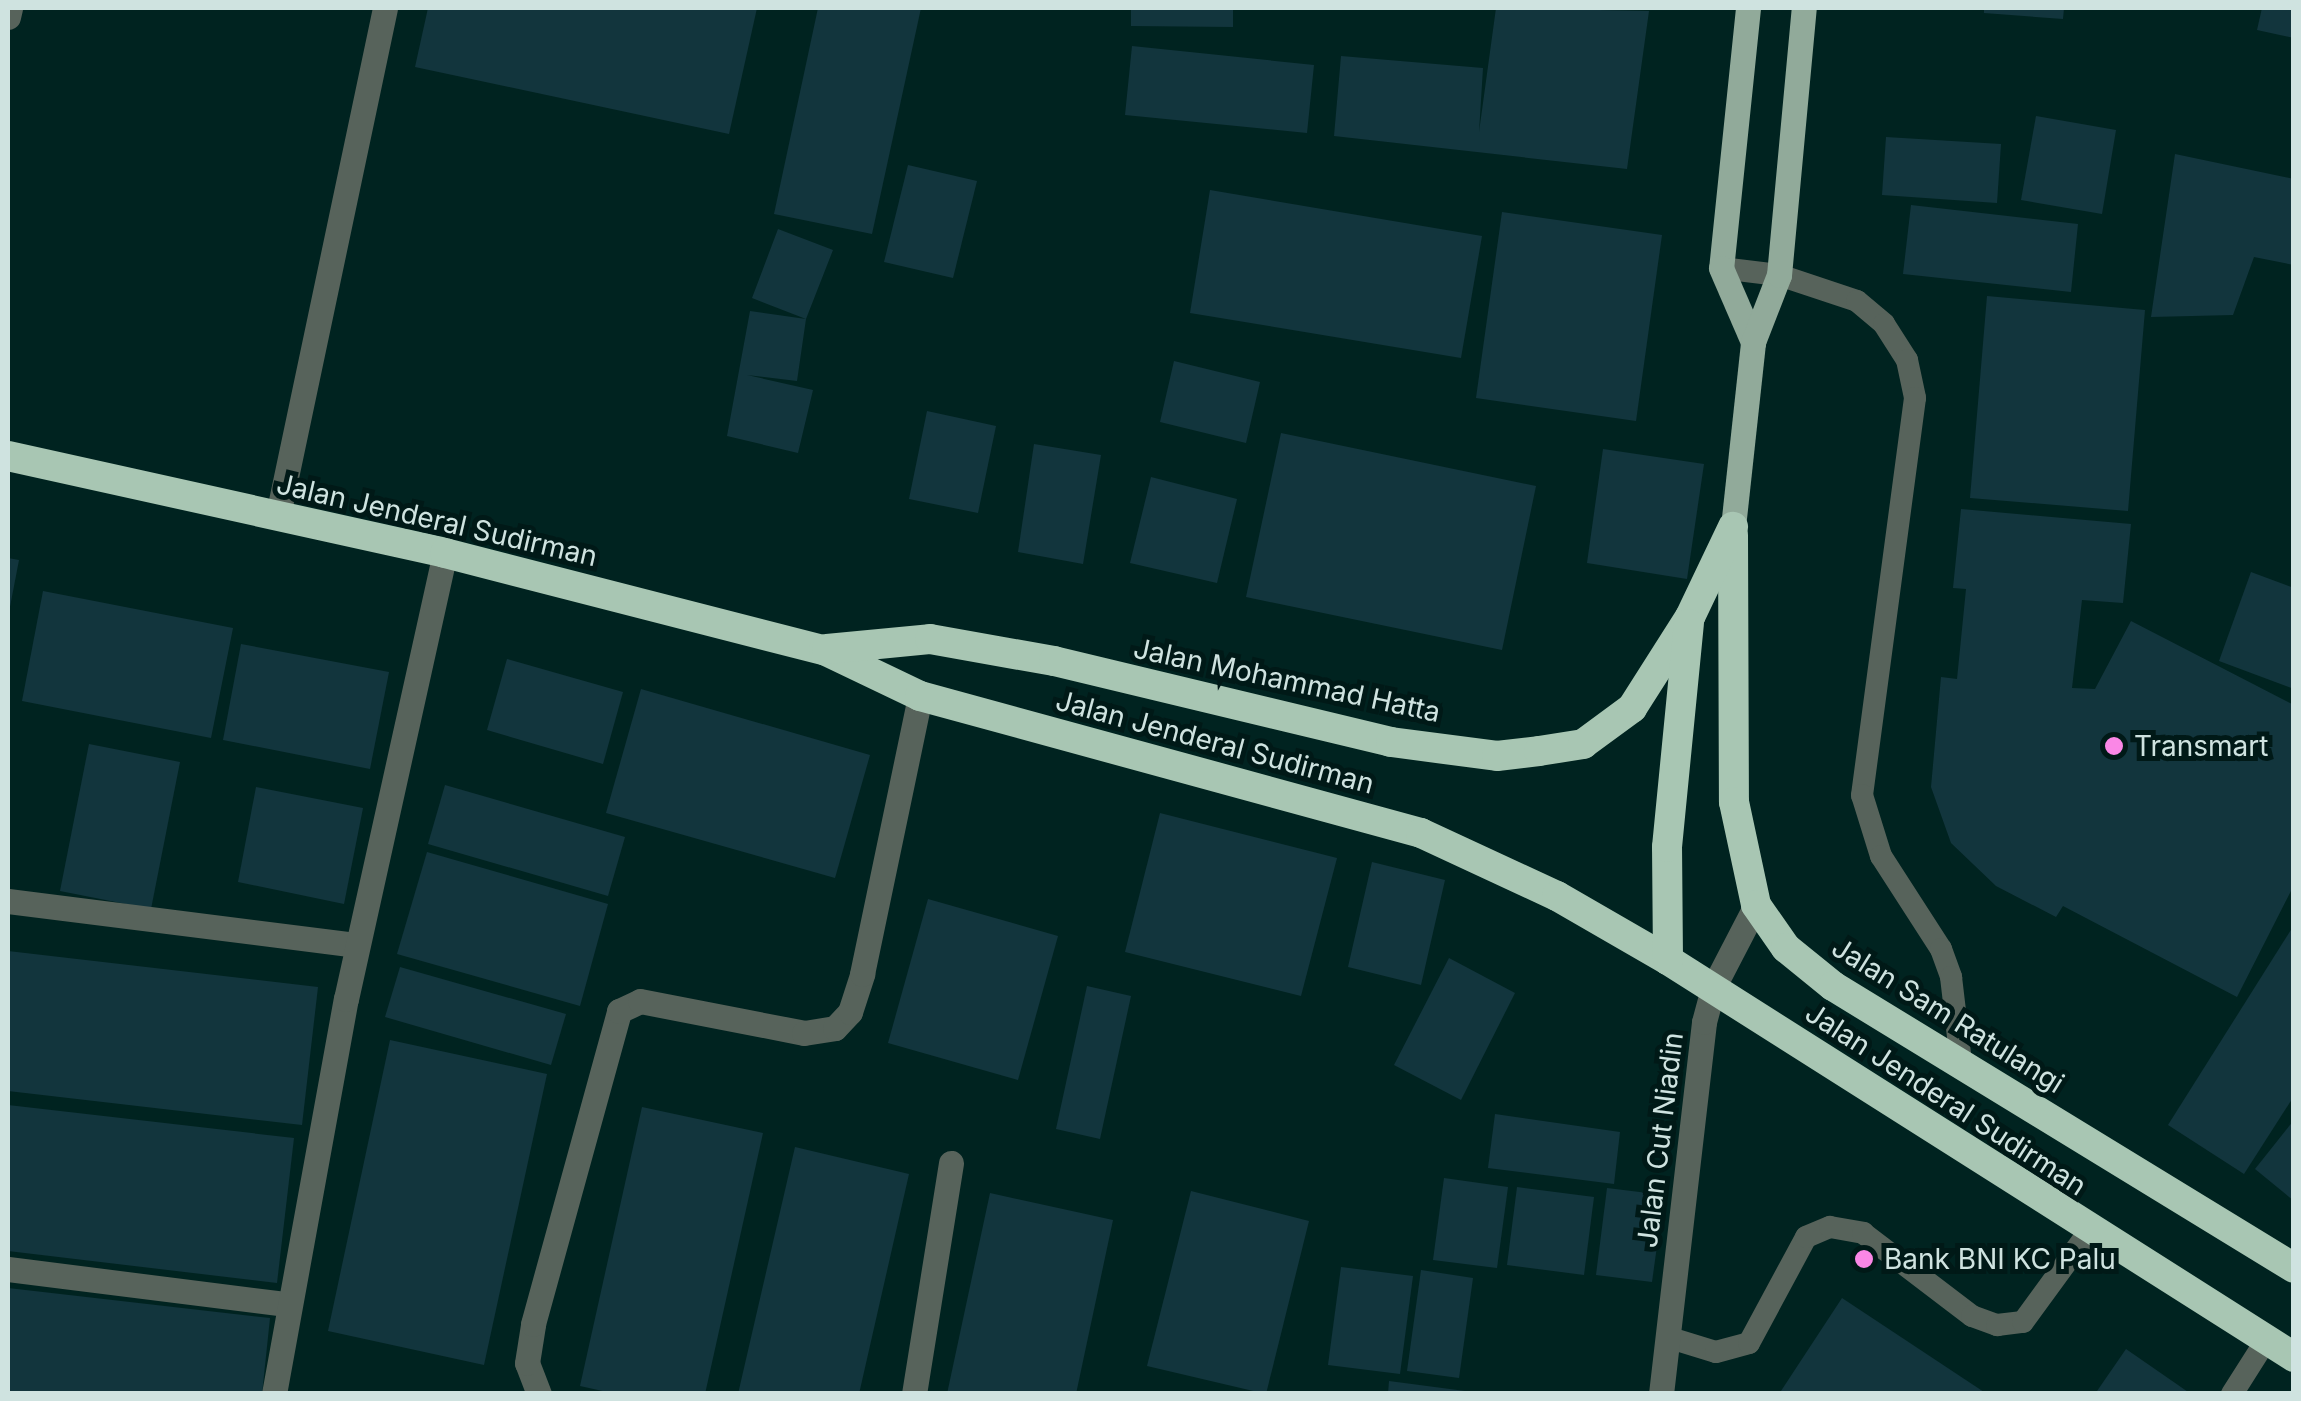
<!DOCTYPE html>
<html>
<head>
<meta charset="utf-8">
<style>
	body { margin:0 }
	#map { position:relative; width:2301px; height:1401px; overflow:hidden; background:#002320; font-family:Inter,sans-serif }
	div>[style] { position:absolute }
	.building>* { inset:0; background:#12353d }
	.lane>* { height:22px; margin:-11px; padding:0 11px; transform-origin:11px; border-radius:11px; background:#57635b }
	.street>* { height:25px; margin:-12.5px; padding:0 12.5px; transform-origin:12.5px; border-radius:12.5px; background:#57635b }
	.primary>* { height:25px; margin:-12.5px; padding:0 12.5px; transform-origin:12.5px; border-radius:12.5px; background:#91aa9a }
	.highway>* { height:30px; margin:-15px; padding:0 15px; transform-origin:15px; border-radius:15px; background:#a8c6b3 }
	.dots>* { width:28px; height:28px; translate:-50% -50%; box-sizing:border-box; border:5px solid #001917; border-radius:50% }
	span { translate:-50% -50%; white-space:nowrap; text-align:center; line-height:1.15; -webkit-text-stroke:10px #001917; paint-order:stroke }
	.street-label { font-size:28px; color:#cfe3e0 }
	.poi-label { font-size:28px; color:#cfe3e0 }
	.left { translate:0 -50%; text-align:left }
	.frame { position:absolute; inset:0; border:10px solid #cfe3e0; pointer-events:none }
</style>
</head>
<body>
<div id="map">
	<div class="building">
		<i style="clip-path:polygon(428px 8px,757px 8px,729px 134px,415px 67px)"></i>
		<i style="clip-path:polygon(818px 8px,921px 8px,872px 234px,774px 214px)"></i>
		<i style="clip-path:polygon(1131px 8px,1233px 8px,1233px 27px,1131px 26px)"></i>
		<i style="clip-path:polygon(1496px 8px,1649px 11px,1627px 169px,1334px 136px,1341px 56px,1483px 68px,1479px 132px)"></i>
		<i style="clip-path:polygon(1984px 8px,2064px 8px,2063px 19px,1984px 13px)"></i>
		<i style="clip-path:polygon(2262px 8px,2294px 8px,2294px 38px,2257px 30px)"></i>
		<i style="clip-path:polygon(1132px 46px,1314px 65px,1307px 133px,1125px 115px)"></i>
		<i style="clip-path:polygon(2036px 116px,2116px 130px,2102px 214px,2021px 200px)"></i>
		<i style="clip-path:polygon(1886px 137px,2001px 144px,1997px 203px,1882px 195px)"></i>
		<i style="clip-path:polygon(2175px 154px,2294px 179px,2294px 265px,2254px 257px,2233px 315px,2151px 317px)"></i>
		<i style="clip-path:polygon(908px 165px,977px 181px,953px 278px,884px 262px)"></i>
		<i style="clip-path:polygon(1210px 190px,1482px 236px,1461px 358px,1190px 313px)"></i>
		<i style="clip-path:polygon(1911px 205px,2078px 224px,2071px 292px,1903px 274px)"></i>
		<i style="clip-path:polygon(1502px 212px,1662px 235px,1636px 421px,1476px 398px)"></i>
		<i style="clip-path:polygon(778px 229px,833px 250px,806px 319px,797px 381px,747px 375px,813px 390px,798px 453px,727px 436px,750px 311px,806px 319px,752px 298px)"></i>
		<i style="clip-path:polygon(1987px 296px,2145px 310px,2128px 511px,1970px 498px)"></i>
		<i style="clip-path:polygon(1174px 361px,1260px 382px,1246px 443px,1160px 422px)"></i>
		<i style="clip-path:polygon(927px 411px,996px 426px,978px 513px,909px 499px)"></i>
		<i style="clip-path:polygon(1281px 433px,1536px 486px,1502px 650px,1246px 597px)"></i>
		<i style="clip-path:polygon(1034px 444px,1101px 455px,1083px 564px,1018px 552px)"></i>
		<i style="clip-path:polygon(1603px 449px,1704px 464px,1687px 579px,1587px 563px)"></i>
		<i style="clip-path:polygon(1151px 477px,1237px 499px,1217px 583px,1130px 563px)"></i>
		<i style="clip-path:polygon(1961px 509px,2131px 524px,2123px 603px,2082px 600px,2072px 688px,2095px 689px,2131px 621px,2294px 705px,2294px 885px,2237px 997px,2063px 906px,2056px 917px,1996px 886px,1951px 843px,1931px 787px,1941px 677px,1957px 679px,1966px 589px,1953px 588px)"></i>
		<i style="clip-path:polygon(8px 558px,19px 560px,9px 612px,8px 612px)"></i>
		<i style="clip-path:polygon(2251px 572px,2294px 588px,2294px 689px,2219px 661px)"></i>
		<i style="clip-path:polygon(43px 591px,233px 628px,211px 738px,22px 701px)"></i>
		<i style="clip-path:polygon(241px 644px,389px 672px,370px 769px,223px 740px)"></i>
		<i style="clip-path:polygon(507px 659px,623px 692px,603px 764px,487px 730px)"></i>
		<i style="clip-path:polygon(641px 689px,870px 755px,835px 878px,606px 813px)"></i>
		<i style="clip-path:polygon(89px 744px,180px 762px,151px 909px,60px 891px)"></i>
		<i style="clip-path:polygon(445px 785px,625px 837px,608px 896px,428px 844px)"></i>
		<i style="clip-path:polygon(256px 787px,363px 808px,344px 904px,238px 882px)"></i>
		<i style="clip-path:polygon(1160px 813px,1337px 858px,1301px 996px,1125px 952px)"></i>
		<i style="clip-path:polygon(427px 852px,608px 904px,580px 1006px,397px 954px)"></i>
		<i style="clip-path:polygon(1372px 862px,1445px 880px,1421px 985px,1348px 967px)"></i>
		<i style="clip-path:polygon(928px 899px,1058px 936px,1018px 1080px,888px 1043px)"></i>
		<i style="clip-path:polygon(2294px 925px,2294px 1096px,2244px 1174px,2168px 1125px)"></i>
		<i style="clip-path:polygon(8px 951px,318px 987px,302px 1125px,8px 1091px)"></i>
		<i style="clip-path:polygon(1449px 958px,1515px 993px,1461px 1100px,1394px 1065px)"></i>
		<i style="clip-path:polygon(400px 967px,566px 1014px,551px 1065px,385px 1017px)"></i>
		<i style="clip-path:polygon(1087px 986px,1131px 996px,1100px 1139px,1056px 1129px)"></i>
		<i style="clip-path:polygon(390px 1040px,547px 1074px,484px 1365px,328px 1331px)"></i>
		<i style="clip-path:polygon(8px 1105px,294px 1138px,277px 1283px,8px 1251px)"></i>
		<i style="clip-path:polygon(642px 1107px,763px 1133px,705px 1394px,616px 1394px,580px 1386px)"></i>
		<i style="clip-path:polygon(1495px 1114px,1620px 1132px,1614px 1184px,1488px 1168px)"></i>
		<i style="clip-path:polygon(2294px 1120px,2294px 1201px,2255px 1169px)"></i>
		<i style="clip-path:polygon(795px 1147px,909px 1174px,859px 1394px,738px 1394px)"></i>
		<i style="clip-path:polygon(1444px 1178px,1508px 1187px,1497px 1268px,1433px 1260px)"></i>
		<i style="clip-path:polygon(1517px 1187px,1594px 1197px,1584px 1275px,1507px 1265px)"></i>
		<i style="clip-path:polygon(1607px 1188px,1664px 1195px,1652px 1282px,1596px 1275px)"></i>
		<i style="clip-path:polygon(1191px 1191px,1309px 1221px,1266px 1394px,1147px 1366px)"></i>
		<i style="clip-path:polygon(990px 1193px,1113px 1220px,1076px 1394px,947px 1394px)"></i>
		<i style="clip-path:polygon(1341px 1267px,1413px 1276px,1400px 1374px,1328px 1365px)"></i>
		<i style="clip-path:polygon(1421px 1270px,1473px 1278px,1459px 1378px,1407px 1371px)"></i>
		<i style="clip-path:polygon(8px 1288px,270px 1318px,262px 1394px,8px 1394px)"></i>
		<i style="clip-path:polygon(1842px 1298px,1987px 1394px,1779px 1394px)"></i>
		<i style="clip-path:polygon(2126px 1349px,2191px 1394px,2095px 1394px)"></i>
		<i style="clip-path:polygon(1389px 1381px,1465px 1391px,1465px 1394px,1388px 1394px)"></i>
	</div>
	<div class="lane">
		<i style="left:1721px;top:268px;width:58px;rotate:6.9deg"></i>
		<i style="left:1779px;top:275px;width:82px;rotate:18.4deg"></i>
		<i style="left:1857px;top:301px;width:35px;rotate:40deg"></i>
		<i style="left:1884px;top:324px;width:43px;rotate:57.4deg"></i>
		<i style="left:1907px;top:360px;width:39px;rotate:78deg"></i>
		<i style="left:1915px;top:398px;width:401px;rotate:97.6deg"></i>
		<i style="left:1862px;top:795px;width:64px;rotate:72.7deg"></i>
		<i style="left:1881px;top:856px;width:111px;rotate:57.2deg"></i>
		<i style="left:1941px;top:949px;width:30px;rotate:70deg"></i>
		<i style="left:1951px;top:977px;width:86px;rotate:83.3deg"></i>
		<i style="left:1667px;top:1337px;width:51px;rotate:17deg"></i>
		<i style="left:1716px;top:1352px;width:34px;rotate:-15deg"></i>
		<i style="left:1749px;top:1343px;width:120px;rotate:-61.7deg"></i>
		<i style="left:1806px;top:1237px;width:26px;rotate:-23deg"></i>
		<i style="left:1830px;top:1227px;width:34px;rotate:10deg"></i>
		<i style="left:1863px;top:1233px;width:137px;rotate:37.3deg"></i>
		<i style="left:1972px;top:1316px;width:27px;rotate:20deg"></i>
		<i style="left:1997px;top:1325px;width:26px;rotate:-7deg"></i>
		<i style="left:2023px;top:1322px;width:114px;rotate:-53.9deg"></i>
		<i style="left:2232px;top:1394px;width:62px;rotate:-57.6deg"></i>
	</div>
	<div class="street">
		<i style="left:8px;top:17px;width:9px;rotate:-77deg"></i>
		<i style="left:278px;top:515px;width:518px;rotate:-78.08deg"></i>
		<i style="left:8px;top:901px;width:352px;rotate:7.2deg"></i>
		<i style="left:8px;top:1269px;width:281px;rotate:7.2deg"></i>
		<i style="left:274px;top:1394px;width:402px;rotate:-79.7deg"></i>
		<i style="left:346px;top:999px;width:457px;rotate:-77.5deg"></i>
		<i style="left:539px;top:1394px;width:33px;rotate:-111deg"></i>
		<i style="left:527px;top:1363px;width:39px;rotate:-81deg"></i>
		<i style="left:533px;top:1324px;width:325px;rotate:-74.6deg"></i>
		<i style="left:619px;top:1011px;width:23px;rotate:-25deg"></i>
		<i style="left:640px;top:1001px;width:167px;rotate:11deg"></i>
		<i style="left:804px;top:1033px;width:31px;rotate:-9deg"></i>
		<i style="left:835px;top:1028px;width:22px;rotate:-47deg"></i>
		<i style="left:850px;top:1012px;width:40px;rotate:-72deg"></i>
		<i style="left:862px;top:974px;width:284px;rotate:-78.2deg"></i>
		<i style="left:914px;top:1394px;width:234px;rotate:-80.9deg"></i>
		<i style="left:1661px;top:1394px;width:374px;rotate:-83.4deg"></i>
		<i style="left:1704px;top:1022px;width:35px;rotate:-75deg"></i>
		<i style="left:1713px;top:988px;width:93px;rotate:-62.6deg"></i>
	</div>
	<div class="primary">
		<i style="left:1748px;top:8px;width:261px;rotate:95.9deg"></i>
		<i style="left:1721px;top:268px;width:81px;rotate:66.6deg"></i>
		<i style="left:1733px;top:527px;width:186px;rotate:-83.8deg"></i>
		<i style="left:1753px;top:342px;width:72px;rotate:-68.8deg"></i>
		<i style="left:1779px;top:275px;width:268px;rotate:-84.7deg"></i>
	</div>
	<div class="highway">
		<i style="left:8px;top:456px;width:448px;rotate:12.5deg"></i>
		<i style="left:445px;top:553px;width:391px;rotate:14.4deg"></i>
		<i style="left:824px;top:650px;width:106px;rotate:25.6deg"></i>
		<i style="left:920px;top:696px;width:519px;rotate:15.29deg"></i>
		<i style="left:1421px;top:833px;width:150px;rotate:24.9deg"></i>
		<i style="left:1557px;top:896px;width:128px;rotate:30deg"></i>
		<i style="left:1668px;top:960px;width:741px;rotate:32.38deg"></i>
		<i style="left:1733px;top:535px;width:267px;rotate:89.8deg"></i>
		<i style="left:1734px;top:802px;width:105px;rotate:77.9deg"></i>
		<i style="left:1756px;top:905px;width:52px;rotate:55.1deg"></i>
		<i style="left:1786px;top:948px;width:60px;rotate:39deg"></i>
		<i style="left:1833px;top:986px;width:540px;rotate:31.45deg"></i>
		<i style="left:827px;top:649px;width:103px;rotate:-5.5deg"></i>
		<i style="left:930px;top:639px;width:126px;rotate:10.1deg"></i>
		<i style="left:1054px;top:661px;width:347px;rotate:13.5deg"></i>
		<i style="left:1391px;top:742px;width:107px;rotate:7.5deg"></i>
		<i style="left:1497px;top:756px;width:42px;rotate:-6.8deg"></i>
		<i style="left:1539px;top:751px;width:45px;rotate:-9deg"></i>
		<i style="left:1583px;top:744px;width:61px;rotate:-36.3deg"></i>
		<i style="left:1632px;top:708px;width:108px;rotate:-57.5deg"></i>
		<i style="left:1690px;top:617px;width:100px;rotate:-64.5deg"></i>
		<i style="left:1668px;top:960px;width:113px;rotate:-90.5deg"></i>
		<i style="left:1667px;top:847px;width:224px;rotate:-84.4deg"></i>
	</div>
	<div class="dots">
		<i style="left:2114px;top:746px;background:#fa87e6"></i>
		<i style="left:1864px;top:1259px;background:#fa87e6"></i>
	</div>
	<div class="street-label">
		<span style="left:437px;top:520px;rotate:13deg">Jalan Jenderal Sudirman</span>
		<span style="left:1287px;top:680px;rotate:12deg">Jalan Mohammad Hatta</span>
		<span style="left:1215px;top:742px;rotate:15deg">Jalan Jenderal Sudirman</span>
		<span style="left:1948px;top:1015px;rotate:32deg">Jalan Sam Ratulangi</span>
		<span style="left:1946px;top:1099px;rotate:33deg">Jalan Jenderal Sudirman</span>
		<span style="left:1660px;top:1140px;rotate:-83deg">Jalan Cut Niadin</span>
	</div>
	<div class="poi-label">
		<span class="left" style="left:2134px;top:746px">Transmart</span>
		<span class="left" style="left:1884px;top:1259px">Bank BNI KC Palu</span>
	</div>
	<div class="frame"></div>
</div>
</body>
</html>
